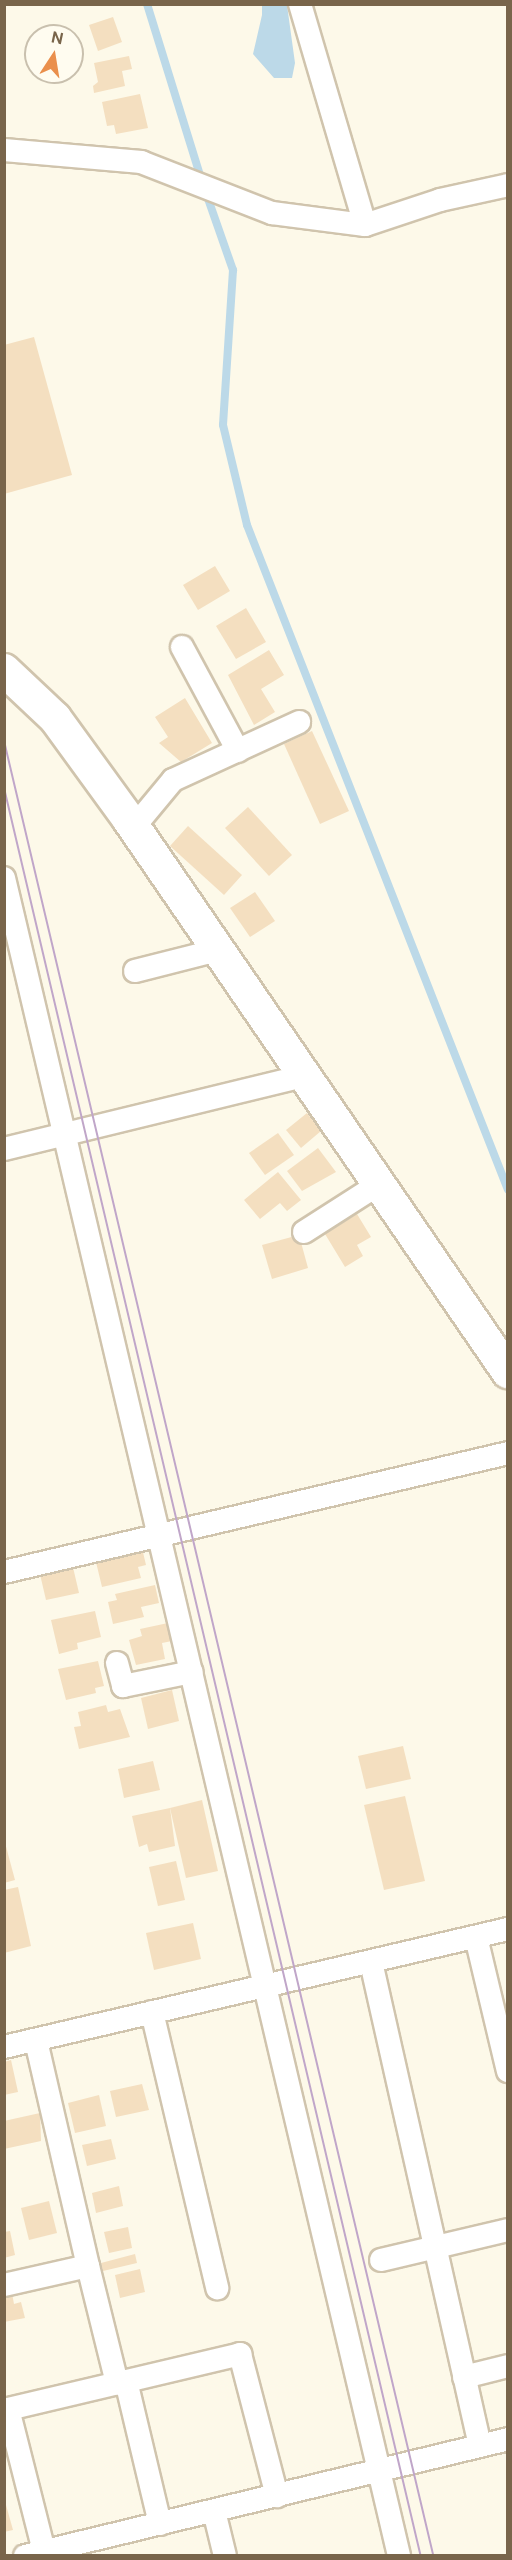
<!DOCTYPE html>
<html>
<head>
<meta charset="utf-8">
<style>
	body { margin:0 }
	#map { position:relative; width:512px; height:2560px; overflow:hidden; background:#fdf9e9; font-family:"DM Sans",sans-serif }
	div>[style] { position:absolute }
	.water>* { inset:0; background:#bcd9e8 }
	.stream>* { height:8px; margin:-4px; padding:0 4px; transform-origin:4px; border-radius:4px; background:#bcd9e8 }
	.building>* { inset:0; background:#f4dfc0 }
	.roads { filter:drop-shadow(2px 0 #d0c4ad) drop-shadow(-2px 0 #d0c4ad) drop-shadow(0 2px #d0c4ad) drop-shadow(0 -2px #d0c4ad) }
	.street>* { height:22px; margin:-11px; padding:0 11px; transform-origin:11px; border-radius:11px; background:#fff }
	.secondary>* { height:32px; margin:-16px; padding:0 16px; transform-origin:16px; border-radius:16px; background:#fff }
	.tram>* { height:1.5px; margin:-0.75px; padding:0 0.75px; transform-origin:0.75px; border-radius:0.75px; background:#c0a6c9 }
	span { translate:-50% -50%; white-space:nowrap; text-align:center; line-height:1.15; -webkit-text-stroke:5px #fffcf0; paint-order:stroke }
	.frame { position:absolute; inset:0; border:6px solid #79654b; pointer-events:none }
	.north { position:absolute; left:24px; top:24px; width:60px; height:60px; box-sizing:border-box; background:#fffcf0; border:2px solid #c9c0ae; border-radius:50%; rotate:12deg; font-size:16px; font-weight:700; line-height:24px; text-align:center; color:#79654b }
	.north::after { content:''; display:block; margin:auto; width:21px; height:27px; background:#ea8f4c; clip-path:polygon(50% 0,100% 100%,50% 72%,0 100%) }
</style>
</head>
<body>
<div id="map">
	<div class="water">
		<i style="clip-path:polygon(256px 5px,287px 5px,295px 63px,292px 78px,274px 78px,253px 54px,262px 15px,262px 6px)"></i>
	</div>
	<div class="stream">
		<i style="left:147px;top:4px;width:186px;rotate:72.8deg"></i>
		<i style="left:206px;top:193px;width:82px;rotate:70.7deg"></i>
		<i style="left:233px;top:270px;width:155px;rotate:93.7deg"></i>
		<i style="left:223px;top:425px;width:103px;rotate:76.5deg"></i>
		<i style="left:247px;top:525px;width:714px;rotate:68.57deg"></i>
	</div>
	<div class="building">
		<i style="clip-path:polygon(113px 17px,122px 42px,98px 51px,89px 25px)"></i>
		<i style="clip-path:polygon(129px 56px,132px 69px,122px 71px,125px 86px,94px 93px,93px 86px,98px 82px,94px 63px)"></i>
		<i style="clip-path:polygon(140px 94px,148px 128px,116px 134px,114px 125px,107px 126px,102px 102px)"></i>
		<i style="clip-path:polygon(34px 337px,72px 475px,4px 494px,4px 345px)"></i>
		<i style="clip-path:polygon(215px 566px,230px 591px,198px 610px,183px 585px)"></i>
		<i style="clip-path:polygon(246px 608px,266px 642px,236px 659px,216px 626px)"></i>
		<i style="clip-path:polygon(269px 650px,284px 675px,261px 689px,275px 712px,254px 725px,228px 675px)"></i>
		<i style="clip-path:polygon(185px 698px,212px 743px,181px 762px,159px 743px,168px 737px,155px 717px)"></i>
		<i style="clip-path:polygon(312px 731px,349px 811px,320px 824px,284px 744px)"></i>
		<i style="clip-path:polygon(248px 807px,292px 855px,269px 876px,225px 828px)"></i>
		<i style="clip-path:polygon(188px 826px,242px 875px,224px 895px,170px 846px)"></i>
		<i style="clip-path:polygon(255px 892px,275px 921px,250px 937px,230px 908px)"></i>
		<i style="clip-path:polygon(307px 1113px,321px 1131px,301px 1148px,286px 1130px)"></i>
		<i style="clip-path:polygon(278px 1133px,294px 1155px,265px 1175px,249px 1153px)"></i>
		<i style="clip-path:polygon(318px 1148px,336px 1172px,302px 1191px,287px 1171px)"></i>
		<i style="clip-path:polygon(278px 1172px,301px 1200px,287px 1211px,280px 1203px,260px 1219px,244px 1200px)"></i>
		<i style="clip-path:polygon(357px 1214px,371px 1237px,357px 1245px,363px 1256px,345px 1267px,325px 1234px)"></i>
		<i style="clip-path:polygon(299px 1235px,308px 1268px,272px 1279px,262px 1245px)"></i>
		<i style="clip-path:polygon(142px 1548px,146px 1565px,138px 1567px,141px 1578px,102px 1587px,95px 1558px)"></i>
		<i style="clip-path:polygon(72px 1563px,79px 1593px,46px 1600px,39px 1570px)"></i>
		<i style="clip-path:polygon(155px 1585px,159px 1603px,141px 1607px,144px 1617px,113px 1624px,108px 1602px,117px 1600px,115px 1594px)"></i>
		<i style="clip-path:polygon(95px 1611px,101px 1637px,77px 1643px,78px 1649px,59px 1654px,51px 1620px)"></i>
		<i style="clip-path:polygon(168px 1623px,172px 1641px,162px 1643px,165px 1659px,136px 1665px,129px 1640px,142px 1636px,140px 1629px)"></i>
		<i style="clip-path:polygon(98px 1661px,104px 1686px,95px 1688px,96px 1693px,66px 1700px,58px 1669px)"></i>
		<i style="clip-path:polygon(172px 1690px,179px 1721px,148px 1729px,141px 1698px)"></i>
		<i style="clip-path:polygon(106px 1705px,108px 1712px,120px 1709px,130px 1737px,79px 1749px,74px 1727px,81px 1726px,78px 1712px)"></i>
		<i style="clip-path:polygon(403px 1746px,411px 1779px,366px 1789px,358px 1756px)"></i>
		<i style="clip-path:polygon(153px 1761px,160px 1790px,124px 1798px,118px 1769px)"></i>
		<i style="clip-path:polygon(405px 1796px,425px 1881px,384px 1890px,364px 1805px)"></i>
		<i style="clip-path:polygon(202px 1800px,218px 1871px,186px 1878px,170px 1808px)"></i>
		<i style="clip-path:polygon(170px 1808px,175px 1846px,149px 1852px,147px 1844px,139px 1847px,132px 1816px)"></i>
		<i style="clip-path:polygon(4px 1839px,15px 1880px,4px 1883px)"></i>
		<i style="clip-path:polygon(176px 1861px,185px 1900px,158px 1906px,149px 1867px)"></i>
		<i style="clip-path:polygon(18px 1887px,31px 1946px,4px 1953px,4px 1890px)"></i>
		<i style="clip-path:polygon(193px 1923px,201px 1959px,154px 1970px,146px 1933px)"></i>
		<i style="clip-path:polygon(11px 2060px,18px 2092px,4px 2095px,4px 2062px)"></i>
		<i style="clip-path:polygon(142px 2084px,149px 2110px,116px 2117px,110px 2091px)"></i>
		<i style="clip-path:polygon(99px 2095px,106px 2126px,75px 2133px,68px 2103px)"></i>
		<i style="clip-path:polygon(40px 2113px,41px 2141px,4px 2149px,4px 2121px)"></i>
		<i style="clip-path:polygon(111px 2139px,116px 2159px,87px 2166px,82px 2145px)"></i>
		<i style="clip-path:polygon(119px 2186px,123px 2206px,96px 2213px,92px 2193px)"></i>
		<i style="clip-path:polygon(49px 2201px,57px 2233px,29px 2240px,21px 2208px)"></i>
		<i style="clip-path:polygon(128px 2227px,132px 2248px,109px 2253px,104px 2232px)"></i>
		<i style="clip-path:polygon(10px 2231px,15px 2255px,4px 2258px,4px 2232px)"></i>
		<i style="clip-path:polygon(135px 2254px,137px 2263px,103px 2271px,101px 2263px)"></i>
		<i style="clip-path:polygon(140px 2269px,145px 2292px,120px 2298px,115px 2275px)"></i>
		<i style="clip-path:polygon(12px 2293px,14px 2304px,21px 2302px,25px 2318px,4px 2322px,4px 2295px)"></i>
		<i style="clip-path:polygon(4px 2498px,13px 2530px,4px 2532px)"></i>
	</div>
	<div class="roads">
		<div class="street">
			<i style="left:300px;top:4px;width:230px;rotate:73.6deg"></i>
			<i style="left:4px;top:150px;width:138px;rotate:5deg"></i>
			<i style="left:141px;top:162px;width:141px;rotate:21.3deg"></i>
			<i style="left:272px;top:213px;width:94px;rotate:7.4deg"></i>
			<i style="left:365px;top:225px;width:79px;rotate:-18.4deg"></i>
			<i style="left:440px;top:200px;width:70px;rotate:-12.4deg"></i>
			<i style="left:182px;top:647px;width:118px;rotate:61.7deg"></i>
			<i style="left:134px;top:827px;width:61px;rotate:-50.3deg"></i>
			<i style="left:173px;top:780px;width:139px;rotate:-24.7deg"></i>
			<i style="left:4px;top:878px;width:1724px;rotate:76.75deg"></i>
			<i style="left:135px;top:971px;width:86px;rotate:-14.2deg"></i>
			<i style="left:4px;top:1149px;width:309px;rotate:-13.7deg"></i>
			<i style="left:304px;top:1232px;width:89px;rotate:-32.6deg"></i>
			<i style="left:4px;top:1572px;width:518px;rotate:-13.28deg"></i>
			<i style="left:117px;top:1663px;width:24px;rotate:75deg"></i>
			<i style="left:123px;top:1686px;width:70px;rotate:-11.5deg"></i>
			<i style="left:476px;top:1937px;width:138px;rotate:76.6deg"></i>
			<i style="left:371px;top:1962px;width:496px;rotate:77.3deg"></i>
			<i style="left:152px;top:2012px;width:284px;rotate:76.7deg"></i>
			<i style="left:4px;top:2047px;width:518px;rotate:-13.18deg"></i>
			<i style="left:381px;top:2260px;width:130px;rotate:-13.3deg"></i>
			<i style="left:88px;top:2266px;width:121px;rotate:76.1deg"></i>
			<i style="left:4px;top:2285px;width:86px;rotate:-12.7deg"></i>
			<i style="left:88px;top:2266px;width:232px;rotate:-103deg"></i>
			<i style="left:464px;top:2377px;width:45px;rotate:-14deg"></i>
			<i style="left:126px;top:2381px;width:147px;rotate:76.6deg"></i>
			<i style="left:8px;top:2409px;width:146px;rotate:75.8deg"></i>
			<i style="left:4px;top:2410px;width:243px;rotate:-13.3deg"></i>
			<i style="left:240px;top:2354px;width:147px;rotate:75.4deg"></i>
			<i style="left:214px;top:2511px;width:46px;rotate:76.3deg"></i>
			<i style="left:25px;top:2556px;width:497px;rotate:-13.6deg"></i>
		</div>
		<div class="secondary">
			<i style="left:4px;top:670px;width:70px;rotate:43.3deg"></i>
			<i style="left:55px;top:718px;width:126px;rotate:54deg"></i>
			<i style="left:129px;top:820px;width:670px;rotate:55.53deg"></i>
		</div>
	</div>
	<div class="tram">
		<i style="left:4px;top:739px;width:1867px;rotate:76.69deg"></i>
		<i style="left:4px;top:786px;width:1818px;rotate:76.74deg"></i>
	</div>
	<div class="frame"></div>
	<div class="north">N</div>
</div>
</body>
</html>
